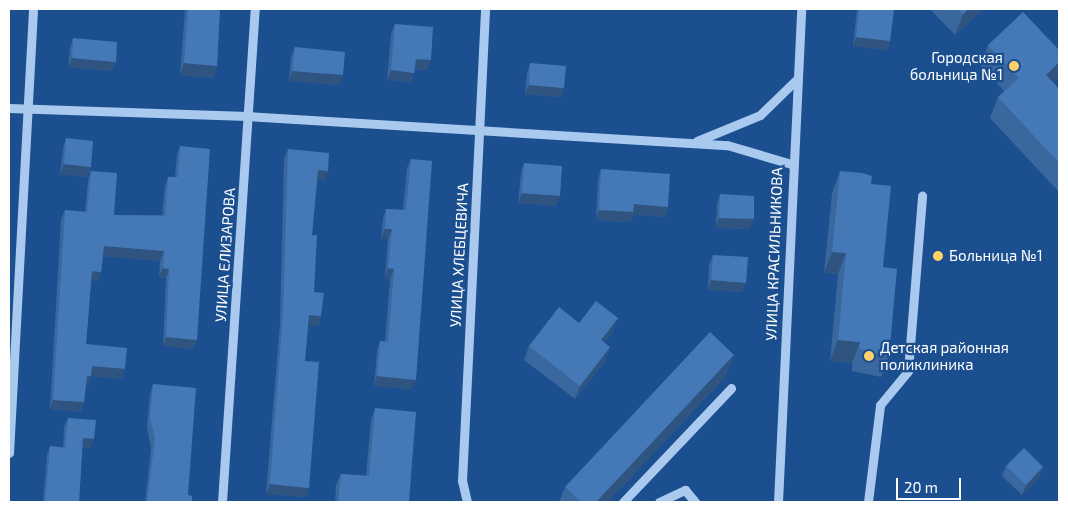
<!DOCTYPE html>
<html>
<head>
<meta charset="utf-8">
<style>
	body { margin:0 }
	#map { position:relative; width:1068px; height:511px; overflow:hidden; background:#1b4f8f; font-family:"Exo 2",sans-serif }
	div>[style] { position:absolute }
	.minor>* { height:9px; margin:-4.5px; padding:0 4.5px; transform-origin:4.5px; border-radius:4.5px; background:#a9c9ee }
	.wall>* { inset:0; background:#3a679d }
	.shaded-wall>* { inset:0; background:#305480 }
	.building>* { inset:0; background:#4478b7 }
	.dots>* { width:14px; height:14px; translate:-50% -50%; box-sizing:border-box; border:2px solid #1b4f8f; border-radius:50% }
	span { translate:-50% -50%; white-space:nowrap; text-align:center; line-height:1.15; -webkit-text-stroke:4.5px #1b4f8f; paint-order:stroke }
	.poi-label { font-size:15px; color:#fff }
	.right { translate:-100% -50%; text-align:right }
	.left { translate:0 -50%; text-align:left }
	.street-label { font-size:15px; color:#fff }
	.frame { position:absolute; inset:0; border:10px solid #fff; pointer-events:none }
	.scale { position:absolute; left:896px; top:478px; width:65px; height:22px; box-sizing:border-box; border:2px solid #fff; border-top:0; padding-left:6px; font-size:15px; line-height:18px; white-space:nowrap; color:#fff; -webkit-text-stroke:4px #1b4f8f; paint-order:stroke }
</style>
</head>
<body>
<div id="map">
	<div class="minor">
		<i style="left:9px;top:108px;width:238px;rotate:1.9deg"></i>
		<i style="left:247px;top:116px;width:481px;rotate:3.5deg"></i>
		<i style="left:727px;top:145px;width:67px;rotate:16.5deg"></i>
		<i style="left:697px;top:141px;width:68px;rotate:-22.4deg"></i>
		<i style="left:760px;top:115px;width:50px;rotate:-44.2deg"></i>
		<i style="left:9px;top:453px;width:445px;rotate:-86.9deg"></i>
		<i style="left:222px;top:502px;width:494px;rotate:-86.2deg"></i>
		<i style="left:467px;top:502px;width:22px;rotate:-103deg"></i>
		<i style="left:462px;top:481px;width:473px;rotate:-87.2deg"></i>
		<i style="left:623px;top:502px;width:157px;rotate:-46.5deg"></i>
		<i style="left:659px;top:502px;width:29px;rotate:-25deg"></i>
		<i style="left:685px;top:490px;width:16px;rotate:50deg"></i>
		<i style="left:778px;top:502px;width:494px;rotate:-87.3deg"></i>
		<i style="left:868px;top:502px;width:98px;rotate:-82.9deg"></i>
		<i style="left:880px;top:405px;width:44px;rotate:-50.5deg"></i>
		<i style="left:908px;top:371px;width:176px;rotate:-85.4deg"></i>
	</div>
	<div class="wall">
		<i style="clip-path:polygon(185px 9px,220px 9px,217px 66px,213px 78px,180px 75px)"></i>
		<i style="clip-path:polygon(857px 9px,894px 9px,890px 41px,887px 50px,853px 46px)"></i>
		<i style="clip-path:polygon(930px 9px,983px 9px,955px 35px)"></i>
		<i style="clip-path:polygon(395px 24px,427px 70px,415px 69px,411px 82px,387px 80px,391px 34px)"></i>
		<i style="clip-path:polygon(73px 38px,116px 62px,112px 71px,68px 67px,70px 48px)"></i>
		<i style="clip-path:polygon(988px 45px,1059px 50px,1059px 74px,1058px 78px,1053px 82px,1059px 89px,1059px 192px,990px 118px,998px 97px,1004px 91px,981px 66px)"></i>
		<i style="clip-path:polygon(295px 47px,339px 85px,289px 81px,291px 57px)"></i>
		<i style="clip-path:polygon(530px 63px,564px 88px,560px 97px,525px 94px,527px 73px)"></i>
		<i style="clip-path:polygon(66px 138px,91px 167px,87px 177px,60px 174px,63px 148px)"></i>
		<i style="clip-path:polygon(180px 146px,193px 349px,163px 346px,166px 278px,159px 277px,160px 261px,103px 256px,101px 272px,98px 281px,91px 280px,86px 344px,122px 379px,91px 376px,88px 386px,86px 385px,84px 402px,81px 412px,50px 409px,61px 219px,65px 210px,85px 212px,88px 180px,91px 171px,114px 215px,162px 215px,165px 186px,168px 177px,175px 177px,177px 155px)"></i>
		<i style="clip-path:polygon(288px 149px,328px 171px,324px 180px,317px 180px,312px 235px,314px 292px,321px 316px,318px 326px,308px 325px,305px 361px,306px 497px,266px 494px,280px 323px,284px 159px)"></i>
		<i style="clip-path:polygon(411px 159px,412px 389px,374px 386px,377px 351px,380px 341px,385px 342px,390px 279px,385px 278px,388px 239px,381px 239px,383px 218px,386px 209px,403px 210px,407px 168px)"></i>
		<i style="clip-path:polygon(524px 163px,556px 206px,518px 203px,521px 173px)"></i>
		<i style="clip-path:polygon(601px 169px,668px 207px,664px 217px,633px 214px,630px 222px,596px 220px,598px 179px)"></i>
		<i style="clip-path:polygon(840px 171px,871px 184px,883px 267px,889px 356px,881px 377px,852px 371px,852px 363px,830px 361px,838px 274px,824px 273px,832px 193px)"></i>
		<i style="clip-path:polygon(720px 194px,750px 229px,716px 228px,717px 204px)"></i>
		<i style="clip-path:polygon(713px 255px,742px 292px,708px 290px,709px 265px)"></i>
		<i style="clip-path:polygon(618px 318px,613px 331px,604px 342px,610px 347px,605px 361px,575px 399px,524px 360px,529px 346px,579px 323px)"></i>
		<i style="clip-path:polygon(726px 376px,608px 502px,559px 502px,565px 487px)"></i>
		<i style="clip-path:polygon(153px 384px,188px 495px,192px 502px,145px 502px,151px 449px,147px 427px,150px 394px)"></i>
		<i style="clip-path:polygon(375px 408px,409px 502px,335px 502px,336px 485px,341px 474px,366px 476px,371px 420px)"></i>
		<i style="clip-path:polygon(68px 418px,91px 448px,82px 447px,79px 502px,43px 502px,47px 455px,50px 446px,63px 447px,64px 427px)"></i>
		<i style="clip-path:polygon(1006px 466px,1040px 477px,1022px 495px,1002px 476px)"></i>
	</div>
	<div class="shaded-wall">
		<i style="clip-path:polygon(599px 9px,616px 9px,616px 10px)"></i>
		<i style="clip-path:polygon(968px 9px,983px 9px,955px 35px,963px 14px)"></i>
		<i style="clip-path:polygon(856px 37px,890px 41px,887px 50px,853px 46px)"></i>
		<i style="clip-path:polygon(72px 58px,116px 62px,112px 71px,68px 67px)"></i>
		<i style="clip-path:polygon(416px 59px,431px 60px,427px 70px,412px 68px)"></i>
		<i style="clip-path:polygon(1059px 62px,1059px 74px,1058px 78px,1038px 96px,1046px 75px)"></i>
		<i style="clip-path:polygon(184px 63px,217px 66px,213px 78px,180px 75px)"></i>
		<i style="clip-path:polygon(391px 70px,414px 73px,411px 82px,387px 80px)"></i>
		<i style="clip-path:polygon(292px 71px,343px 75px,339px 85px,289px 81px)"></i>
		<i style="clip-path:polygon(529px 85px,564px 88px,560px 97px,525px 94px)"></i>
		<i style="clip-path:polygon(64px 164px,91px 167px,87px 177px,60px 174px)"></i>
		<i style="clip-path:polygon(318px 170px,328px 171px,324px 180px,315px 180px)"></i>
		<i style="clip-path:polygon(522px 193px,560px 196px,556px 206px,518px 203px)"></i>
		<i style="clip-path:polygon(634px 204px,668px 207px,664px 217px,633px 214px,630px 222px,596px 220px,599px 210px)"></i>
		<i style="clip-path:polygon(719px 218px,754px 219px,750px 229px,716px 228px)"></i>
		<i style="clip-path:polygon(385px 229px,392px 229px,388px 239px,381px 239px)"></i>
		<i style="clip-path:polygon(104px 246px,164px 251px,160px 261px,100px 256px)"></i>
		<i style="clip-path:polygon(832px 252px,846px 253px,838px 274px,824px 273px)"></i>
		<i style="clip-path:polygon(163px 268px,169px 269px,166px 278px,159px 277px)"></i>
		<i style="clip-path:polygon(388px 268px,394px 269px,390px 279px,385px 278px)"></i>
		<i style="clip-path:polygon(92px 271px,101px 272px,98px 281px,88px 280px)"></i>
		<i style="clip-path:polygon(711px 280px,746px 283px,742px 292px,708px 290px)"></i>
		<i style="clip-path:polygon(309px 315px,321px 316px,318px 326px,305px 325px)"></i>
		<i style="clip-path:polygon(618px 318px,613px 331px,596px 353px,601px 340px)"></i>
		<i style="clip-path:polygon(166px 337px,197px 340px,193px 349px,163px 346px)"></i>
		<i style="clip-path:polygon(838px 340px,860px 342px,852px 363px,830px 361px)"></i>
		<i style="clip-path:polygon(610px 347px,605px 361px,575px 399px,580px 386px)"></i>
		<i style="clip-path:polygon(734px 355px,726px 376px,608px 502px,596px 502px)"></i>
		<i style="clip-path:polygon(92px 366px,125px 369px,122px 379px,89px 376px)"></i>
		<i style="clip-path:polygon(87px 376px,91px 376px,88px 386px,83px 385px)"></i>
		<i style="clip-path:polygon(377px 376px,416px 380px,412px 389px,374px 386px)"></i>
		<i style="clip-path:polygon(53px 400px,84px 402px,81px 412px,50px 409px)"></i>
		<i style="clip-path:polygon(83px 438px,94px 439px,91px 448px,80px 447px)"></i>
		<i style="clip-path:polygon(1043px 467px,1040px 477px,1022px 495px,1026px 485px)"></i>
		<i style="clip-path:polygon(270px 484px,309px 488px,306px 497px,266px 494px)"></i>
	</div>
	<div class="building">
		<i style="clip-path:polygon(188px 9px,220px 9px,217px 66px,184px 63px)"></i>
		<i style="clip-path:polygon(859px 9px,894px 9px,890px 41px,856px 37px)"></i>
		<i style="clip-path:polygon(958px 9px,968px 9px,963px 14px)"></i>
		<i style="clip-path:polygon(1023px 12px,1059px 50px,1059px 62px,1046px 75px,1059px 89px,1059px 163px,998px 97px,1019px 78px,988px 45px)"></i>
		<i style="clip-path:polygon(395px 24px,433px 27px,431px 60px,416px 59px,414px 73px,391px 70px)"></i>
		<i style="clip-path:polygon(73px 38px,117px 42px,116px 62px,72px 58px)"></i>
		<i style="clip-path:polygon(295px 47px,345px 52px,343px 75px,292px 71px)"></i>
		<i style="clip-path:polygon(530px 63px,566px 66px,564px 88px,529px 85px)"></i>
		<i style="clip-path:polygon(66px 138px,93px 141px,91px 167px,64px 164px)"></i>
		<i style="clip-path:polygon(180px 146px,210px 149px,197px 340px,166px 337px,169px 269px,163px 268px,164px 251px,104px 246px,101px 272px,92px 271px,86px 344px,127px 348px,125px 369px,92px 366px,91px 376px,87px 376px,84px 402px,53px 400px,65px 210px,87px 212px,91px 171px,117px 173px,114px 215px,165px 216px,168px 177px,178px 177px)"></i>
		<i style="clip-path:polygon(288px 149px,329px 153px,328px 171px,318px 170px,312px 235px,317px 235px,314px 292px,324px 293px,321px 316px,309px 315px,305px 361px,319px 362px,309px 488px,270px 484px,283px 313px)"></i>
		<i style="clip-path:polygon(411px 159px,432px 161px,416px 380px,377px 376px,380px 341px,388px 342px,394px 269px,388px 268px,392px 229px,385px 229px,386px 209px,406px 210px)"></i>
		<i style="clip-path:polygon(524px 163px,562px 166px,560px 196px,522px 193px)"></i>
		<i style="clip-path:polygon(601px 169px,670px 174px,668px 207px,634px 204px,633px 212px,599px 210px)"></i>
		<i style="clip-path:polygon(840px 171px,862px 173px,872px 176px,871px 184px,891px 186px,883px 267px,897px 269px,889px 356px,859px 349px,860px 342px,838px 340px,846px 253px,832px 252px)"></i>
		<i style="clip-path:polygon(720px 194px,754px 196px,754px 219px,719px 218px)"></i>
		<i style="clip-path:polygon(713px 255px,748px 257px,746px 283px,711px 280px)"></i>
		<i style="clip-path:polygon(596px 301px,618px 318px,601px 340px,610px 347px,580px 386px,529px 346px,559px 307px,579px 323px)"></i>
		<i style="clip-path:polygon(710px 332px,734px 355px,596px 502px,581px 502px,565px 487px)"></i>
		<i style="clip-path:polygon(153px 384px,196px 388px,188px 495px,192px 496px,192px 502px,147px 502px,155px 439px,150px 418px)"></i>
		<i style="clip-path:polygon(375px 408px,416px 412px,409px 502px,338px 502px,341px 474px,369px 476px)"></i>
		<i style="clip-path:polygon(68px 418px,96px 420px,94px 439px,83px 438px,79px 502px,45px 502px,50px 446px,65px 448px)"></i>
		<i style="clip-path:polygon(1024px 448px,1043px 467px,1026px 485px,1006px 466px)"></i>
	</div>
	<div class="dots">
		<i style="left:1014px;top:66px;background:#ffd166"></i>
		<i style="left:938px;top:256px;background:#ffd166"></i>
		<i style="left:869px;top:356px;background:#ffd166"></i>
	</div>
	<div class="poi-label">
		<span class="right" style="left:1003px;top:66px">Городская<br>больница №1</span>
		<span class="left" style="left:949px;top:256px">Больница №1</span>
		<span class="left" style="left:880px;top:356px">Детская районная<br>поликлиника</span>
	</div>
	<div class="street-label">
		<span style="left:774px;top:254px;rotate:-88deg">УЛИЦА КРАСИЛЬНИКОВА</span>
		<span style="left:225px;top:255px;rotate:-86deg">УЛИЦА ЕЛИЗАРОВА</span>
		<span style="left:459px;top:255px;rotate:-87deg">УЛИЦА ХЛЕБЦЕВИЧА</span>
	</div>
	<div class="frame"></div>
	<div class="scale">20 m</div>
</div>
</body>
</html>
